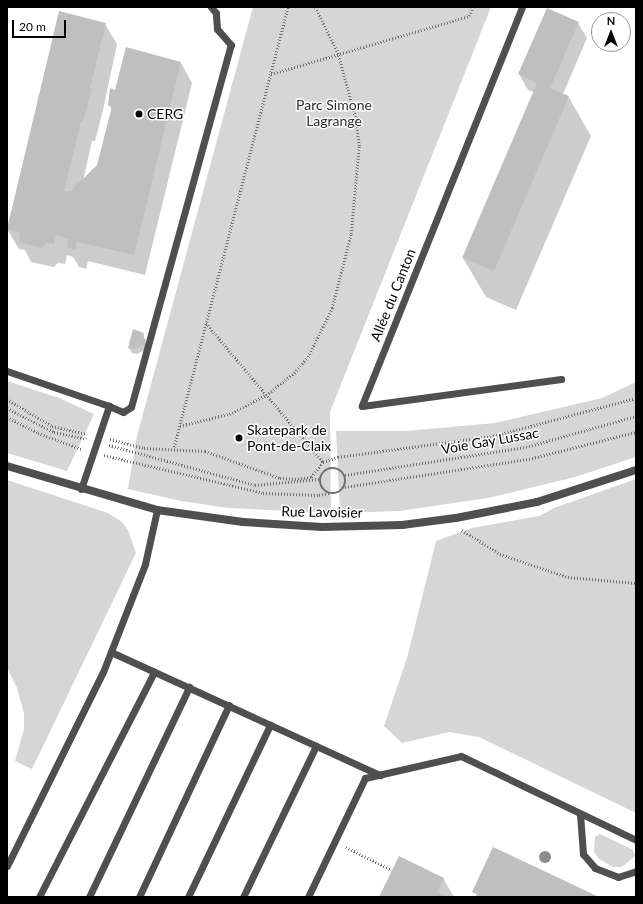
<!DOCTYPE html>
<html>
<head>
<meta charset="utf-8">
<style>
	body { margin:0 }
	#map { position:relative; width:643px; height:904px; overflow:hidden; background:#fff; font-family:Lato,sans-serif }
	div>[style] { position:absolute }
	.green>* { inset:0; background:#d6d6d6 }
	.shadow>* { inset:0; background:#0003 }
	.building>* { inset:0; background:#bfbfbf }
	.path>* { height:2.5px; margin-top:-1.25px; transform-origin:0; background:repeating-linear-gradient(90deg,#717171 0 1px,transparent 0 3px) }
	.path>.ring { margin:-1.25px; padding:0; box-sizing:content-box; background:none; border:2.5px solid #717171; border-radius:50% }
	.lane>* { height:7px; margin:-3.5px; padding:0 3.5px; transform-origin:3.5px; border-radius:3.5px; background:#4f4f4f }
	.street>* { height:8px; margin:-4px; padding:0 4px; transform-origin:4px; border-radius:4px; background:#4f4f4f }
	.trees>* { width:12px; height:12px; margin:-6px; border-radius:50%; background:#8c8c8c }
	.dots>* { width:11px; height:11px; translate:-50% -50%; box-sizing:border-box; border:2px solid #fff; border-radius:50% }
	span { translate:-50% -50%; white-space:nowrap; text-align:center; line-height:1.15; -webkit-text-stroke:3px #fff; paint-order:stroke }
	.park-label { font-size:14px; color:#2d2d2d }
	.poi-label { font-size:14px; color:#000 }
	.left { translate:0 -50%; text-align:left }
	.street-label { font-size:14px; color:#000 }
	.frame { position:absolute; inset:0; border:8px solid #000; pointer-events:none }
	.north { position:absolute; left:591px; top:12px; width:40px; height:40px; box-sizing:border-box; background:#fff; border:1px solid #999; border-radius:50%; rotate:0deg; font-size:11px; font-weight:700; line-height:16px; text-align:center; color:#000 }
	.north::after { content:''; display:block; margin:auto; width:14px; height:18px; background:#000; clip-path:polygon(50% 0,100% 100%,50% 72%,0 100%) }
	.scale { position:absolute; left:12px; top:20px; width:54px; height:18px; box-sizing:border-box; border:2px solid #000; border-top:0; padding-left:5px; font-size:12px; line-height:14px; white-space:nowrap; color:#000; -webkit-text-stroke:3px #fff; paint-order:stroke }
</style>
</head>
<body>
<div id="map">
	<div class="green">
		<i style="clip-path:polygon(253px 7px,491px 7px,330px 412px,331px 513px,228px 508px,181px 501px,128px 489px,137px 436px)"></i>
		<i style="clip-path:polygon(7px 381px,59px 398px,94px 414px,67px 471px,7px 453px)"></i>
		<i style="clip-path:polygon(636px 382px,636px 457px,575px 477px,488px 498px,399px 511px,340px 513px,336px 431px,406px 431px,495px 423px,602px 398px)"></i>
		<i style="clip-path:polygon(636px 479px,636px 813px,479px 737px,449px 732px,402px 743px,384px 726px,407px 658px,436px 541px,472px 528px,539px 516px,554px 508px)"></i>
		<i style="clip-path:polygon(7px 480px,108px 513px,122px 522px,128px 530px,136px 553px,32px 769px,15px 761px,24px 729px,24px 714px,17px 688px,7px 668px)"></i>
		<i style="clip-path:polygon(600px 834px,633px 850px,635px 856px,622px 867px,613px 867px,599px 859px,594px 852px,595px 837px)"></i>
	</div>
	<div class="shadow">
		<i style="clip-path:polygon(578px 23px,587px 38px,563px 94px,568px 96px,591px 136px,516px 310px,486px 297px,463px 258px,534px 92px,528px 90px,519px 74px)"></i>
		<i style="clip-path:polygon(105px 24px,117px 44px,103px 110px,95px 141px,92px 141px,83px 181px,98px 165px,112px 110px,109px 105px,116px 91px,181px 63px,192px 83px,145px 275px,88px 261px,86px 269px,79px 267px,73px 257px,67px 255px,65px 264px,58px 263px,54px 267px,31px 262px,25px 250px,19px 249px,7px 229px)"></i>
		<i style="clip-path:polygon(143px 333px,147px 349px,137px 354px,132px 353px,129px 348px)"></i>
		<i style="clip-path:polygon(443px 878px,454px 897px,380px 897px)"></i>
	</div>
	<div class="building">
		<i style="clip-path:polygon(547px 8px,579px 22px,550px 88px,569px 96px,494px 271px,462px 258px,537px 83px,518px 74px)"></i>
		<i style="clip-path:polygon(59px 11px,106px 23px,90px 88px,92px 89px,83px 121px,81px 121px,64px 191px,71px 192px,78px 181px,80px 182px,97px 165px,112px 106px,108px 106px,110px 88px,115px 90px,126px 47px,181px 62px,134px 255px,77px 242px,75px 250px,67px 247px,68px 239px,56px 235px,54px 244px,46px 243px,42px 248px,19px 242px,20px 232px,7px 229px)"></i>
		<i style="clip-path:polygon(133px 329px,144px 333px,143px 337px,146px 340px,145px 344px,134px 349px,128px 348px)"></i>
		<i style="clip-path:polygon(493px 847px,599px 897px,475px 897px,477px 894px,472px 892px)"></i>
		<i style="clip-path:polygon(399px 856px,444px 878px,437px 892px,447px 897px,379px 897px)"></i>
	</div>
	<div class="path">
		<i style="left:271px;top:74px;width:206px;rotate:-16.3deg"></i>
		<i style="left:469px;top:16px;width:10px;rotate:-66deg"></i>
		<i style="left:206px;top:323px;width:182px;rotate:49.9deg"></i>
		<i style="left:7px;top:399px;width:52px;rotate:31deg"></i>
		<i style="left:52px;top:426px;width:36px;rotate:13deg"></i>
		<i style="left:7px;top:408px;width:53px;rotate:27.1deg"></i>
		<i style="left:54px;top:432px;width:33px;rotate:12deg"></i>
		<i style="left:7px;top:417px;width:35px;rotate:27deg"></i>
		<i style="left:38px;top:433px;width:47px;rotate:20deg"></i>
		<i style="left:180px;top:426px;width:54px;rotate:-14deg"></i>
		<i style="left:232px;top:413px;width:38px;rotate:-28deg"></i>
		<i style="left:266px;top:395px;width:36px;rotate:-38deg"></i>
		<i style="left:294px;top:373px;width:21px;rotate:-49deg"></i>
		<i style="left:308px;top:357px;width:55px;rotate:-63.9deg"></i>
		<i style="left:332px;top:308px;width:76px;rotate:-75.6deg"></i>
		<i style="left:351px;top:234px;width:88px;rotate:-84.8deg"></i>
		<i style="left:359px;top:146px;width:26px;rotate:-97deg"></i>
		<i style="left:356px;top:120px;width:68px;rotate:-105.3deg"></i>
		<i style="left:338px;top:54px;width:52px;rotate:-116.1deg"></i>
		<i style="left:110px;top:439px;width:35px;rotate:15deg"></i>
		<i style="left:144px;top:448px;width:61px;rotate:2.8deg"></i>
		<i style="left:205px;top:451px;width:80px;rotate:19.8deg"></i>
		<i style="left:280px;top:478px;width:15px;rotate:4deg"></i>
		<i style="left:295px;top:479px;width:16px;rotate:-7deg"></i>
		<i style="left:311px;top:477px;width:19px;rotate:-51deg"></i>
		<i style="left:323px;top:462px;width:16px;rotate:-18deg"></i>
		<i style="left:338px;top:457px;width:156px;rotate:-7.7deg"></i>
		<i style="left:493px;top:436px;width:148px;rotate:-14.9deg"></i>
		<i style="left:109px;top:445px;width:151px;rotate:15.3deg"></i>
		<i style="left:255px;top:485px;width:65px;rotate:-5.3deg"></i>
		<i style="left:174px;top:447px;width:455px;rotate:-75.5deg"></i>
		<i style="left:104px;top:455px;width:163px;rotate:13.4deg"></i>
		<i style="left:263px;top:493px;width:56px;rotate:2deg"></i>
		<i style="left:319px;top:495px;width:10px;rotate:-11deg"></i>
		<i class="ring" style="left:320px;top:468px;width:23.5px;height:23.5px"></i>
		<i style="left:345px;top:475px;width:183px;rotate:-8.8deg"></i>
		<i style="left:526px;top:447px;width:114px;rotate:-15.7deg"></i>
		<i style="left:345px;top:487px;width:186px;rotate:-8.7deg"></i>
		<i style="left:529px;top:459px;width:110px;rotate:-14.2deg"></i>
		<i style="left:462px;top:530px;width:45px;rotate:32.3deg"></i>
		<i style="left:500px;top:554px;width:72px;rotate:18.7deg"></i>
		<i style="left:568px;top:577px;width:68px;rotate:5deg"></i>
		<i style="left:346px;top:847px;width:51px;rotate:26.6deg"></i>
	</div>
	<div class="lane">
		<i style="left:522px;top:7px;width:430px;rotate:111.9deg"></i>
		<i style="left:362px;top:406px;width:201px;rotate:-7.7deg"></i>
		<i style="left:7px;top:371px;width:108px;rotate:18.9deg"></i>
		<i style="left:81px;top:489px;width:88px;rotate:-71.4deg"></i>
		<i style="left:109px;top:406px;width:15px;rotate:23deg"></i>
		<i style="left:123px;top:412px;width:9px;rotate:-32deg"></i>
		<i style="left:131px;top:407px;width:376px;rotate:-74.6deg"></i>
		<i style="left:231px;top:45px;width:21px;rotate:-131deg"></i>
		<i style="left:217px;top:29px;width:16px;rotate:-94deg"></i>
		<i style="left:216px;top:13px;width:8px;rotate:-130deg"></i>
		<i style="left:111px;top:652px;width:296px;rotate:24.6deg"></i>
		<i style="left:580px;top:814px;width:40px;rotate:85.7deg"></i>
		<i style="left:583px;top:854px;width:18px;rotate:49deg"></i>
		<i style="left:595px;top:868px;width:25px;rotate:21deg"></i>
		<i style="left:618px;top:877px;width:19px;rotate:-18deg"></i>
		<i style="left:7px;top:866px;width:216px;rotate:-63.7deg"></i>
		<i style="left:103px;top:672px;width:116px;rotate:-68.7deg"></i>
		<i style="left:145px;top:564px;width:55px;rotate:-77.5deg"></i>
		<i style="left:39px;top:897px;width:253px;rotate:-62.9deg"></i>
		<i style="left:89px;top:897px;width:233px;rotate:-64.5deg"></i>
		<i style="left:139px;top:897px;width:212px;rotate:-64.9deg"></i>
		<i style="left:188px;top:897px;width:191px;rotate:-64.5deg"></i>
		<i style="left:243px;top:897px;width:168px;rotate:-64.2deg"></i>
		<i style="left:308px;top:897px;width:132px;rotate:-64.4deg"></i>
		<i style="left:365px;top:778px;width:98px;rotate:-12.9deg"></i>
		<i style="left:461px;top:756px;width:194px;rotate:25.6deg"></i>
	</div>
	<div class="street">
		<i style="left:7px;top:466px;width:156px;rotate:16.3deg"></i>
		<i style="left:157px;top:510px;width:87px;rotate:7.9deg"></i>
		<i style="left:243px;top:522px;width:79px;rotate:3.6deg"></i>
		<i style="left:322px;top:527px;width:80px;rotate:-1.4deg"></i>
		<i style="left:402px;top:525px;width:54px;rotate:-7.4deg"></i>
		<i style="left:456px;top:518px;width:83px;rotate:-11.2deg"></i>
		<i style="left:537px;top:502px;width:104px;rotate:-17.9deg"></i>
	</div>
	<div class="trees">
		<i style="left:545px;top:857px"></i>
	</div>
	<div class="dots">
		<i style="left:139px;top:114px;background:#000"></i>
		<i style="left:239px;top:438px;background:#000"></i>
	</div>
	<div class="park-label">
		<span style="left:334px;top:113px">Parc Simone<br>Lagrange</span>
	</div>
	<div class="poi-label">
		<span class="left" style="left:147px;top:114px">CERG</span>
		<span class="left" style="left:247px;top:438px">Skatepark de<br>Pont-de-Claix</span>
	</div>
	<div class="street-label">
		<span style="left:393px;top:295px;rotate:-68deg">Allée du Canton</span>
		<span style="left:490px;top:441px;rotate:-10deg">Voie Gay Lussac</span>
		<span style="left:322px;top:512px;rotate:1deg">Rue Lavoisier</span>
	</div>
	<div class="frame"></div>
	<div class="north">N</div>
	<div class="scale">20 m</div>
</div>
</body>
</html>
